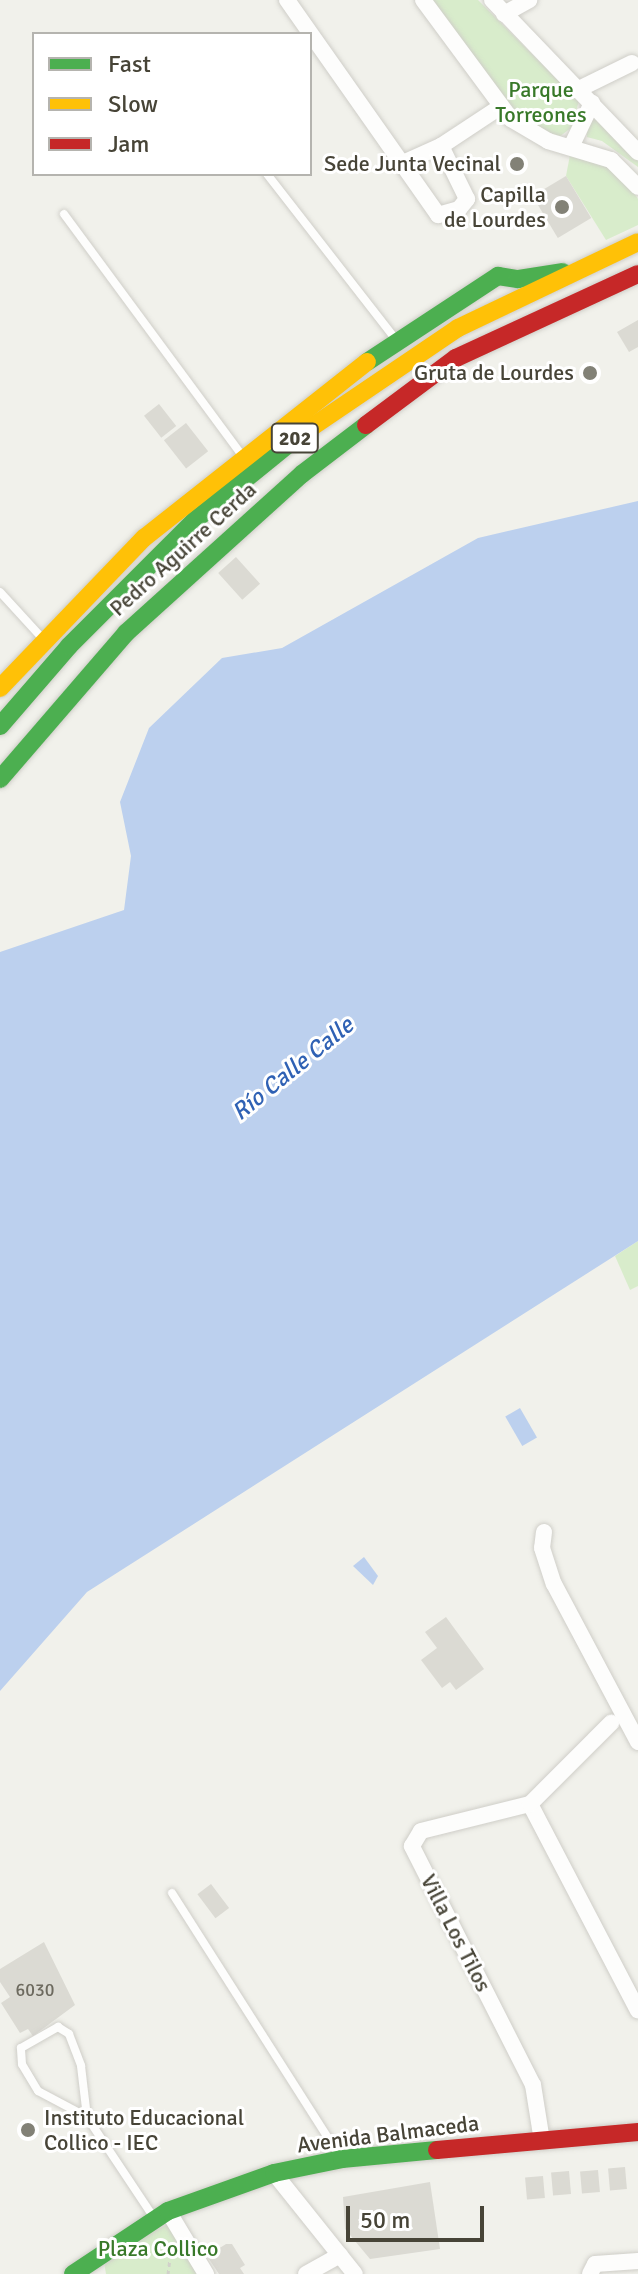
<!DOCTYPE html>
<meta charset="utf-8">
<style>
body{margin:0}
#map{position:relative;width:638px;height:2274px;overflow:hidden;background:#f1f1eb;font-family:Signika,sans-serif}
div>[style]{position:absolute}
.green>*{inset:0;background:#d8eccb}
.water>*{inset:0;background:#bcd0ee;transform-origin:0 0}
.building>*{inset:0;background:#dbdad3;transform-origin:0 0}
.path>*{height:3px;margin-top:-1.5px;transform-origin:0;background:repeating-linear-gradient(90deg,#d1d1ca 0 4px,transparent 0 8px)}
.roads{filter:drop-shadow(0 0 2px #cfcec8) drop-shadow(0 0 2px #cfcec8)}
.lane>*{height:8px;margin:-4px;padding:0 4px;transform-origin:4px;border-radius:4px;background:#fdfdfc}
.street>*{height:16px;margin:-8px;padding:0 8px;transform-origin:8px;border-radius:8px;background:#fdfdfc}
.fast>*{height:18px;margin:-9px;padding:0 9px;transform-origin:9px;border-radius:9px;background:#4caf50}
.slow>*{height:18px;margin:-9px;padding:0 9px;transform-origin:9px;border-radius:9px;background:#ffc107}
.jam>*{height:18px;margin:-9px;padding:0 9px;transform-origin:9px;border-radius:9px;background:#c62828}
.dots>*{width:22px;height:22px;translate:-50% -50%;box-sizing:border-box;border:4px solid #fff;border-radius:50%}
span{translate:-50% -50%;white-space:nowrap;text-align:center;line-height:1.15;-webkit-text-stroke:6px #fff;paint-order:stroke}
.number-label{font-size:18px;color:#6d6a5f}
.number-label span{-webkit-text-stroke-width:0}
.shield-label span{padding:2px 6px;background:#fff;border:2px solid;border-radius:6px;-webkit-text-stroke-width:0}
.shield-label{font-size:20px;color:#474437;font-weight:700}
.park-label{font-size:22px;color:#387929}
.poi-label{font-size:22px;color:#474437}
.right{translate:-100% -50%;text-align:right}
.left{translate:0 -50%;text-align:left}
.street-label{font-size:22px;color:#474437}
.water-label{font-size:24px;color:#2f61b4;font-style:italic}
.legend{position:absolute;left:32px;top:32px;width:280px;height:144px;box-sizing:border-box;background:#fff;border:2px solid #b5b4af;margin:0;padding:10px 14px;list-style:none;font-size:24px;color:#474437}
.legend li{display:flex;align-items:center;gap:16px;height:40px}
.legend b{width:40px;border:2px solid #b5b4af}
.scale{position:absolute;left:346px;top:2206px;width:138px;height:36px;box-sizing:border-box;border:4px solid #474437;border-top:0;padding-left:10px;font-size:24px;line-height:28px;white-space:nowrap;color:#474437;-webkit-text-stroke:6px #fff;paint-order:stroke}
</style>
<div id="map">
<div class="green">
<div style="clip-path:polygon(431px 0,478px 0,579px 101px,571px 128px,559px 137px,515px 117px)"></div>
<div style="clip-path:polygon(594px 119px,601px 122px,638px 161px,638px 167px,602px 141px,587px 137px,587px 124px)"></div>
<div style="clip-path:polygon(570px 155px,605px 164px,626px 180px,638px 199px,638px 225px,606px 240px,566px 176px)"></div>
<div style="clip-path:polygon(638px 1241px,638px 1286px,630px 1290px,615px 1256px)"></div>
<div style="clip-path:polygon(171px 2223px,200px 2274px,106px 2274px,103px 2255px)"></div>
</div>
<div class="water">
<div style="clip-path:polygon(638px 501px,638px 1241px,87px 1592px,0 1691px,0 952px,124px 910px,131px 856px,120px 802px,149px 728px,222px 658px,282px 648px,478px 538px)"></div>
<div style="left:520px;top:1408px;width:34px;height:17px;rotate:60deg"></div>
<div style="clip-path:polygon(364px 1557px,378px 1576px,373px 1585px,353px 1566px)"></div>
</div>
<div class="building">
<div style="left:566px;top:176px;width:49px;height:39px;rotate:59deg"></div>
<div style="clip-path:polygon(638px 320px,638px 347px,629px 352px,617px 332px)"></div>
<div style="left:159px;top:404px;width:28px;height:19px;rotate:52deg"></div>
<div style="left:186px;top:423px;width:36px;height:28px;rotate:52deg"></div>
<div style="left:236px;top:557px;width:36px;height:24px;rotate:48deg"></div>
<div style="clip-path:polygon(446px 1617px,484px 1669px,456px 1690px,450px 1682px,442px 1688px,421px 1660px,437px 1648px,425px 1632px)"></div>
<div style="left:211px;top:1884px;width:30px;height:17px;rotate:53deg"></div>
<div style="clip-path:polygon(44px 1942px,75px 2005px,33px 2036px,28px 2029px,20px 2033px,1px 2003px,10px 1997px,0 1982px,0 1969px)"></div>
<div style="left:625px;top:2167px;width:22px;height:17px;rotate:85deg"></div>
<div style="left:598px;top:2170px;width:22px;height:18px;rotate:85deg"></div>
<div style="left:569px;top:2171px;width:23px;height:18px;rotate:85deg"></div>
<div style="left:543px;top:2176px;width:22px;height:18px;rotate:85deg"></div>
<div style="clip-path:polygon(430px 2182px,440px 2249px,370px 2259px,345px 2229px,343px 2197px)"></div>
<div style="clip-path:polygon(226px 2244px,232px 2244px,245px 2265px,240px 2268px,244px 2274px,219px 2274px,207px 2256px)"></div>
</div>
<div class="path">
<div style="left:168px;top:2274px;width:24px;rotate:-83deg"></div>
</div>
<div class="roads">
<div class="lane">
<div style="left:267px;top:174px;width:210px;rotate:52.1deg"></div>
<div style="left:64px;top:214px;width:300px;rotate:53.6deg"></div>
<div style="left:0;top:592px;width:64px;rotate:47.5deg"></div>
<div style="left:172px;top:1893px;width:311px;rotate:57.5deg"></div>
<div style="left:87px;top:2117px;width:55px;rotate:-152deg"></div>
<div style="left:38px;top:2091px;width:31px;rotate:-121deg"></div>
<div style="left:22px;top:2064px;width:16px;rotate:-94deg"></div>
<div style="left:21px;top:2048px;width:43px;rotate:-29.6deg"></div>
<div style="left:58px;top:2027px;width:13px;rotate:32deg"></div>
<div style="left:69px;top:2034px;width:34px;rotate:69deg"></div>
<div style="left:81px;top:2066px;width:51px;rotate:83.3deg"></div>
<div style="left:87px;top:2117px;width:121px;rotate:56.4deg"></div>
</div>
<div class="street">
<div style="left:287px;top:0;width:263px;rotate:54.9deg"></div>
<div style="left:438px;top:215px;width:22px;rotate:-16deg"></div>
<div style="left:459px;top:209px;width:13px;rotate:-51deg"></div>
<div style="left:467px;top:199px;width:59px;rotate:-116.1deg"></div>
<div style="left:423px;top:0;width:148px;rotate:53.5deg"></div>
<div style="left:511px;top:119px;width:43px;rotate:30.7deg"></div>
<div style="left:548px;top:141px;width:66px;rotate:16.8deg"></div>
<div style="left:611px;top:160px;width:38px;rotate:45deg"></div>
<div style="left:492px;top:0;width:211px;rotate:46.2deg"></div>
<div style="left:504px;top:14px;width:29px;rotate:-29deg"></div>
<div style="left:579px;top:89px;width:59px;rotate:-26.1deg"></div>
<div style="left:571px;top:147px;width:49px;rotate:-64.5deg"></div>
<div style="left:405px;top:162px;width:39px;rotate:-24deg"></div>
<div style="left:441px;top:146px;width:71px;rotate:-33.5deg"></div>
<div style="left:544px;top:1532px;width:16px;rotate:97deg"></div>
<div style="left:542px;top:1548px;width:38px;rotate:72deg"></div>
<div style="left:554px;top:1584px;width:179px;rotate:62deg"></div>
<div style="left:530px;top:1804px;width:233px;rotate:62.4deg"></div>
<div style="left:542px;top:2141px;width:57px;rotate:-99.1deg"></div>
<div style="left:533px;top:2085px;width:268px;rotate:-116.9deg"></div>
<div style="left:412px;top:1846px;width:17px;rotate:-59deg"></div>
<div style="left:421px;top:1831px;width:112px;rotate:-13.9deg"></div>
<div style="left:530px;top:1804px;width:115px;rotate:-45deg"></div>
<div style="left:274px;top:2173px;width:129px;rotate:51.3deg"></div>
<div style="left:168px;top:2211px;width:74px;rotate:58.9deg"></div>
<div style="left:306px;top:2274px;width:39px;rotate:-29deg"></div>
<div style="left:590px;top:2274px;width:11px;rotate:-63deg"></div>
<div style="left:595px;top:2264px;width:43px;rotate:-4deg"></div>
</div>
<div class="fast">
<div style="left:367px;top:362px;width:157px;rotate:-33.3deg"></div>
<div style="left:498px;top:276px;width:20px;rotate:9deg"></div>
<div style="left:518px;top:279px;width:45px;rotate:-9deg"></div>
<div style="left:0;top:726px;width:106px;rotate:-49.2deg"></div>
<div style="left:69px;top:646px;width:178px;rotate:-45deg"></div>
<div style="left:195px;top:520px;width:135px;rotate:-39deg"></div>
<div style="left:0;top:779px;width:193px;rotate:-49.2deg"></div>
<div style="left:126px;top:633px;width:237px;rotate:-42.1deg"></div>
<div style="left:302px;top:474px;width:81px;rotate:-37.4deg"></div>
<div style="left:73px;top:2274px;width:114px;rotate:-33.6deg"></div>
<div style="left:168px;top:2211px;width:113px;rotate:-19.7deg"></div>
<div style="left:274px;top:2173px;width:69px;rotate:-11.6deg"></div>
<div style="left:342px;top:2159px;width:95px;rotate:-5.4deg"></div>
</div>
<div class="slow">
<div style="left:300px;top:435px;width:191px;rotate:-34.1deg"></div>
<div style="left:458px;top:328px;width:199px;rotate:-25.5deg"></div>
<div style="left:0;top:688px;width:208px;rotate:-46.2deg"></div>
<div style="left:144px;top:538px;width:284px;rotate:-38.3deg"></div>
</div>
<div class="jam">
<div style="left:366px;top:425px;width:112px;rotate:-36.7deg"></div>
<div style="left:456px;top:358px;width:200px;rotate:-24.8deg"></div>
<div style="left:437px;top:2150px;width:202px;rotate:-5.1deg"></div>
</div>
</div>
<div class="dots">
<div style="left:517px;top:164px;background:#828176"></div>
<div style="left:562px;top:207px;background:#828176"></div>
<div style="left:590px;top:373px;background:#828176"></div>
<div style="left:28px;top:2130px;background:#828176"></div>
</div>
<div class="number-label">
<span style="left:35px;top:1990px">6030</span>
</div>
<div class="shield-label">
<span style="left:295px;top:438px">202</span>
</div>
<div class="park-label">
<span style="left:541px;top:102px">Parque<br>Torreones</span>
<span style="left:158px;top:2249px">Plaza Collico</span>
</div>
<div class="poi-label">
<span class="right" style="left:501px;top:164px">Sede Junta Vecinal</span>
<span class="right" style="left:546px;top:207px">Capilla<br>de Lourdes</span>
<span class="right" style="left:574px;top:373px">Gruta de Lourdes</span>
<span class="left" style="left:44px;top:2130px">Instituto Educacional<br>Collico - IEC</span>
</div>
<div class="street-label">
<span style="left:183px;top:549px;rotate:-42deg">Pedro Aguirre Cerda</span>
<span style="left:456px;top:1933px;rotate:63deg">Villa Los Tilos</span>
<span style="left:388px;top:2134px;rotate:-7deg">Avenida Balmaceda</span>
</div>
<div class="water-label">
<span style="left:293px;top:1069px;rotate:-39deg">Río Calle Calle</span>
</div>
<ul class="legend">
<li><b style="height:10px;background:#4caf50"></b>Fast</li>
<li><b style="height:10px;background:#ffc107"></b>Slow</li>
<li><b style="height:10px;background:#c62828"></b>Jam</li>
</ul>
<div class="scale">50 m</div>
</div>
